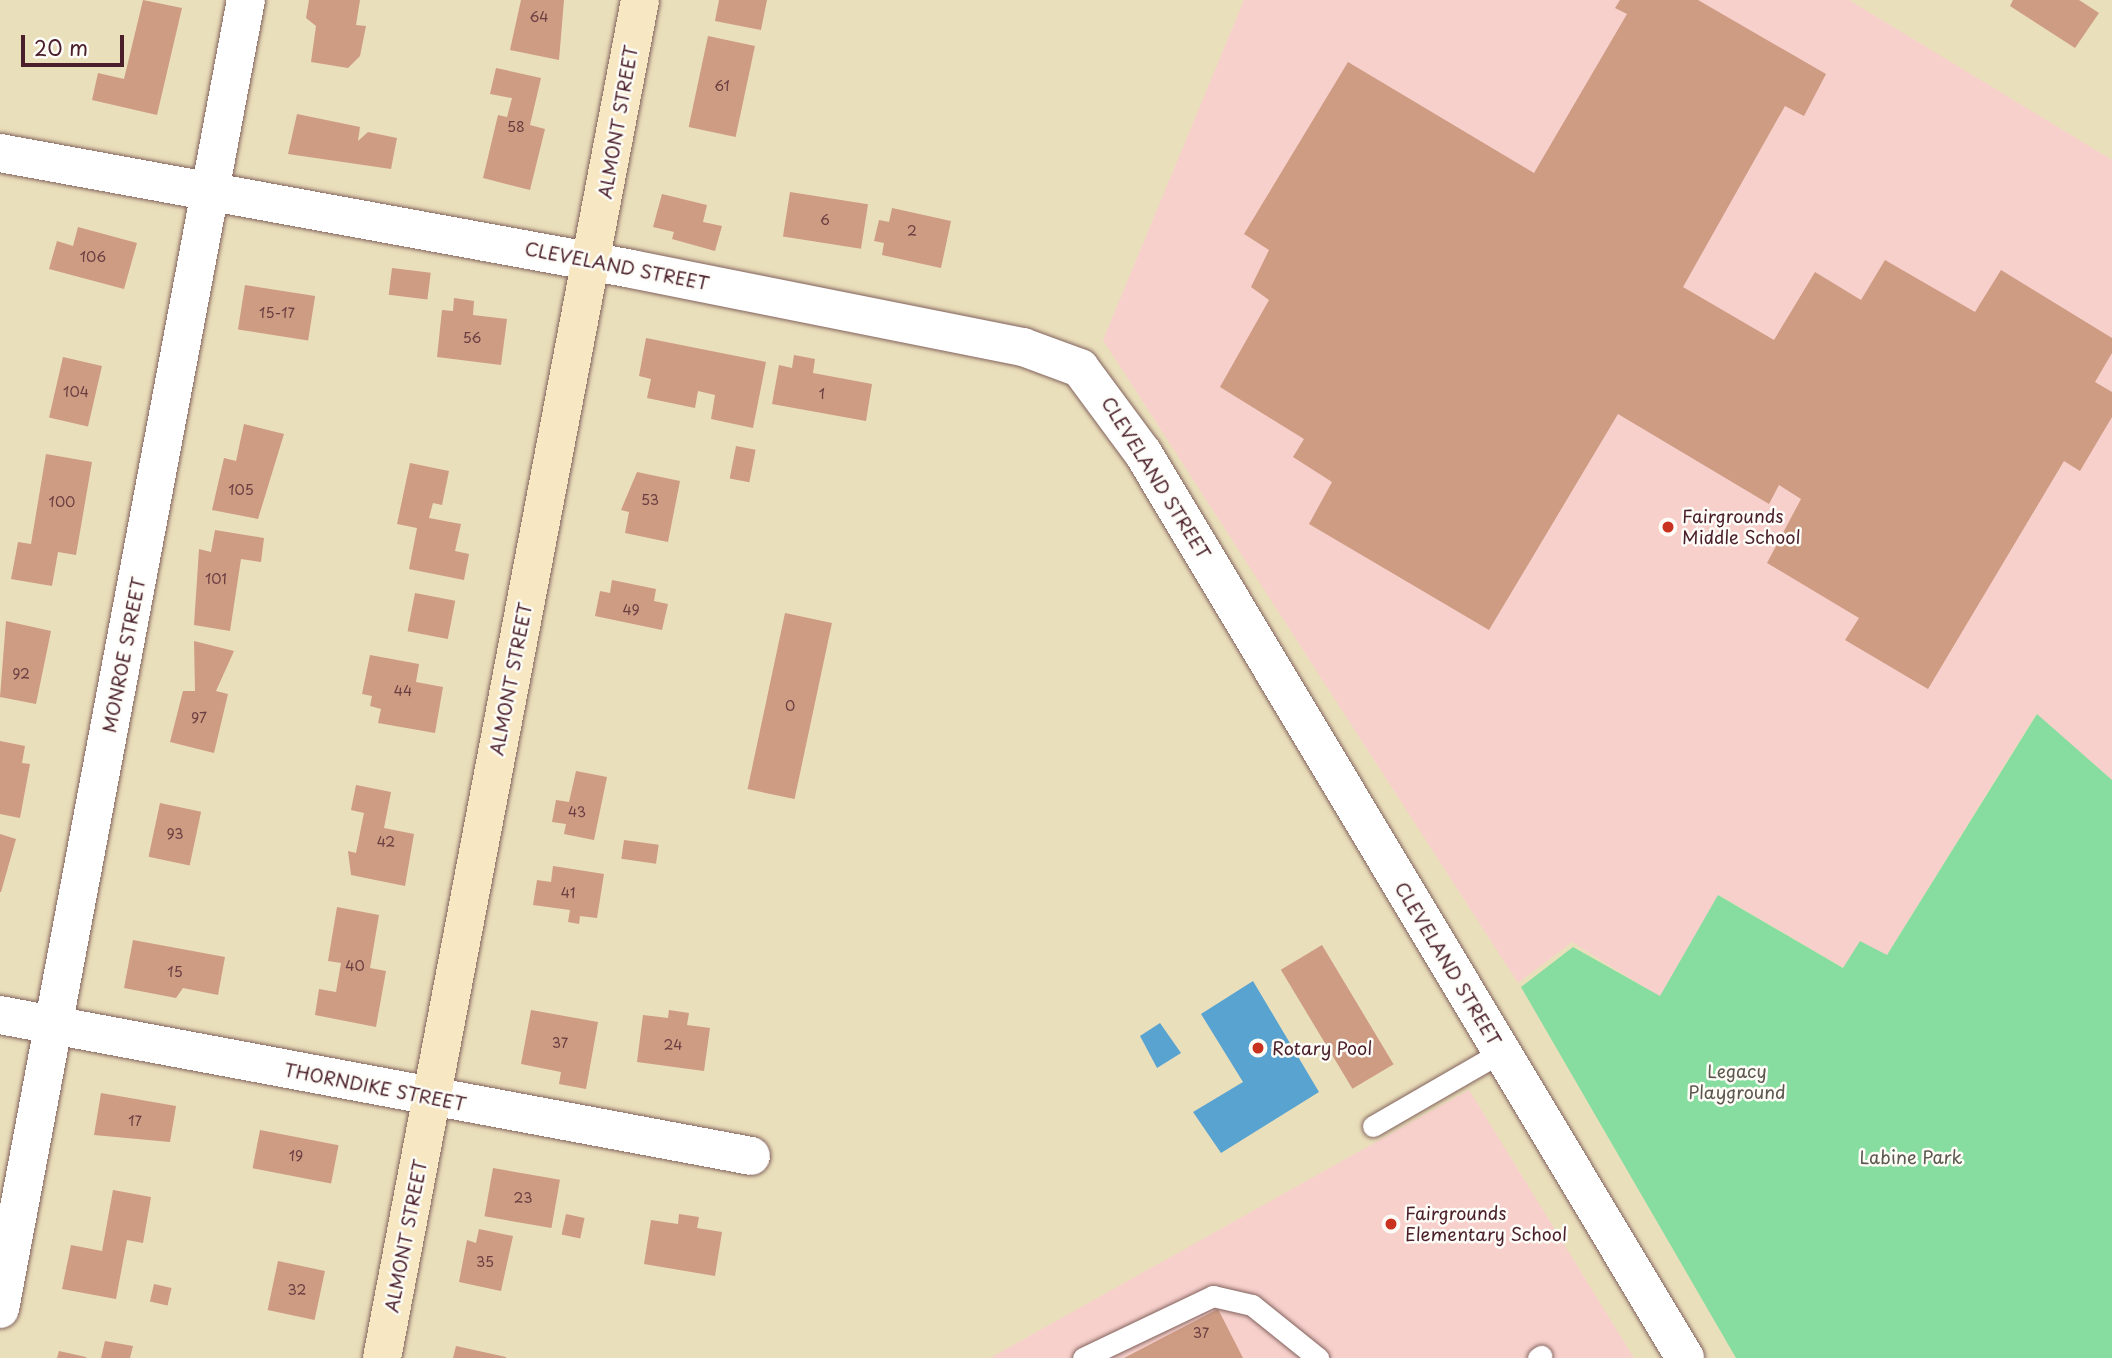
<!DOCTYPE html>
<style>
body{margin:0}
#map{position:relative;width:2112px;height:1358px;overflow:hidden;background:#eadfbb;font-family:"Playpen Sans",sans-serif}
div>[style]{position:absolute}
.built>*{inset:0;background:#f7d0cc}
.green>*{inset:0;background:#87dda0}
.water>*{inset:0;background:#59a3d1}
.building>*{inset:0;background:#ce9b83;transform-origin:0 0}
.roads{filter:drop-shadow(0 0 2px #82625d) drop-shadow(0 0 2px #82625d)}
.lane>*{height:21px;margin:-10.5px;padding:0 10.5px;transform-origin:10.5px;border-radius:10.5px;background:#fff}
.street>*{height:38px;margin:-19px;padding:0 19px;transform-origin:19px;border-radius:19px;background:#fff}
.secondary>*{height:38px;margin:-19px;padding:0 19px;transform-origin:19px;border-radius:19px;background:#f7e8c3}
.dots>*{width:19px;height:19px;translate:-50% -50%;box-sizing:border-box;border:4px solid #fdfcf7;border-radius:50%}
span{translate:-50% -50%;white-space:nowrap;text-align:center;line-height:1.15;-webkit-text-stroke:5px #fdfcf7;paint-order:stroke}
.number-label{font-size:14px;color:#6b3e41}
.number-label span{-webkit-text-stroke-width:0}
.street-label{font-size:18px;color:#4a1f2b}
.poi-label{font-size:18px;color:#4a1f2b}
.left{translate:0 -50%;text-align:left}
.park-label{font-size:18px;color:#5c584e}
.scale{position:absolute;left:21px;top:35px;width:103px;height:32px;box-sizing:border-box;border:4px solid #4a1f2b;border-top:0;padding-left:9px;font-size:21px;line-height:24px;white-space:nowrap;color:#4a1f2b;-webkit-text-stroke:5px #fdfcf7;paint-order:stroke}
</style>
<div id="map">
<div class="built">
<div style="clip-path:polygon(1244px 0,1849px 0,2112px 160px,2112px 780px,2036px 714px,1887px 955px,1844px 968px,1719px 895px,1660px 997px,1572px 942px,1518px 983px,1103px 340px)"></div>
<div style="clip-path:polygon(1469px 1090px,1634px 1358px,990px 1358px)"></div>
</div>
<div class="green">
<div style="clip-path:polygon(2037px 714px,2112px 780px,2112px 1358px,1736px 1358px,1521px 987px,1573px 947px,1660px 996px,1718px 895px,1843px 968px,1860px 941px,1887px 955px)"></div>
</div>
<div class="water">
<div style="clip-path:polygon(1253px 981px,1319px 1092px,1221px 1153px,1193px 1112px,1243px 1082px,1201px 1014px)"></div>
<div style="clip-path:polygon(1160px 1023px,1181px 1053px,1157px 1068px,1140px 1036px)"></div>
</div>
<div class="building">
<div style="clip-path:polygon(143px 0,182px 8px,157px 115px,92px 100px,98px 73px,124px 79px)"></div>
<div style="clip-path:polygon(309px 0,360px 0,356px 25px,366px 26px,360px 56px,348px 68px,311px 62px,316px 26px,306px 18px)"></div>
<div style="clip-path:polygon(521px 0,564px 0,559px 60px,510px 50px)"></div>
<div style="clip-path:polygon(719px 0,767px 0,761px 30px,715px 21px)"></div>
<div style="clip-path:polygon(1620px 0,1698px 0,1826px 74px,1804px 116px,1785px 106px,1683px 287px,1774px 340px,1815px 272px,1861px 300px,1885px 260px,1975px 312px,2001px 270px,2112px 338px,2112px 353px,2095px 382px,2112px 392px,2112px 417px,2080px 471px,2064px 461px,1928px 689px,1845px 640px,1859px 618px,1767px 563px,1801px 499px,1779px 485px,1769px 504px,1618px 414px,1489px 630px,1309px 524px,1332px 482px,1293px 457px,1304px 439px,1220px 387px,1269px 300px,1251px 287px,1269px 250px,1244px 234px,1348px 62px,1534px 173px,1627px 14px,1615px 8px)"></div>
<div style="clip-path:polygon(2013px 0,2079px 0,2099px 13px,2075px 48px,2010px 6px)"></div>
<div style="left:708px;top:36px;width:48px;height:93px;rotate:12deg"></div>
<div style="clip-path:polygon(496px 68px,541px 78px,530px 125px,545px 129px,530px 190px,483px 178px,498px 115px,507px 117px,512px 98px,490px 94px)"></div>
<div style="clip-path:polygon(297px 114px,360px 127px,358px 141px,368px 132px,397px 138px,391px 169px,288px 154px)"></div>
<div style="left:790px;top:192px;width:79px;height:45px;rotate:9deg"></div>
<div style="clip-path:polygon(662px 194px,707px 205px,703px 222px,722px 226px,715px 251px,672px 239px,674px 232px,653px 227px)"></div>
<div style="clip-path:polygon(892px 208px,951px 221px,941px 268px,882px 255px,884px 243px,874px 241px,879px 220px,889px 222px)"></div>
<div style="clip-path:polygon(78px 227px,137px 243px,124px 289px,49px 269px,57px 241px,73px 246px)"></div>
<div style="left:392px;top:268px;width:39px;height:27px;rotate:7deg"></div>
<div style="left:245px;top:285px;width:71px;height:45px;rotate:9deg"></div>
<div style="clip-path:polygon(454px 298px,474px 301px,473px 315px,507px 319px,501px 365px,437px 357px,442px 310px,453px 311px)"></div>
<div style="clip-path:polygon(646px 338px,766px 362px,753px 428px,711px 419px,715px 395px,698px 391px,695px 408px,647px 398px,651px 379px,639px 376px)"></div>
<div style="clip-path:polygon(794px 355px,815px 359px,813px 373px,872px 384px,866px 421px,772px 404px,779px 365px,792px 368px)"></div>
<div style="left:63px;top:357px;width:40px;height:62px;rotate:13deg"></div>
<div style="clip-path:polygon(244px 424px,284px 434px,258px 519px,212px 510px,224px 458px,236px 461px)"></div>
<div style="left:736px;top:446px;width:20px;height:33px;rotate:11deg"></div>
<div style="clip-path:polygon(46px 454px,92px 462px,76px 555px,58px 552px,52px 586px,11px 579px,18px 542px,31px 544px)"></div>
<div style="clip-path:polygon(410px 463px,449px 471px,442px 505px,433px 503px,429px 518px,461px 524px,455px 551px,469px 554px,464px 580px,409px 569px,417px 528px,397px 524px)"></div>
<div style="clip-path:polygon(637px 472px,680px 481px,668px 542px,625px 533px,629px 512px,621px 510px)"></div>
<div style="clip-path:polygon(215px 530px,264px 538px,261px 562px,241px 559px,230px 631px,194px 625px,199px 549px,211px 552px)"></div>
<div style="clip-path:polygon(612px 580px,656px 589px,654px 601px,668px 604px,662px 630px,595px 616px,600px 591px,610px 593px)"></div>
<div style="left:415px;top:593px;width:41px;height:39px;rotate:11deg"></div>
<div style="left:785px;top:613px;width:48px;height:180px;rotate:12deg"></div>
<div style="clip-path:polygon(6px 621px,51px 631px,36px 704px,0 697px)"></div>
<div style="clip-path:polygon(194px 641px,234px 651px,216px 691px,228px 694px,214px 753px,170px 742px,183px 691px,195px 691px)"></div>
<div style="clip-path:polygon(370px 655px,419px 664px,416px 682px,443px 687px,435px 733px,378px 723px,381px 709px,370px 706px,372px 696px,362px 694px)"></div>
<div style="clip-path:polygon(0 741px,25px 746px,22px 763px,30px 764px,20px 818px,0 814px)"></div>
<div style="clip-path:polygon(576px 771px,607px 777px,594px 840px,564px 834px,566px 824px,552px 822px,556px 800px,569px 802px)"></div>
<div style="clip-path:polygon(356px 785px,391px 792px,384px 828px,414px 834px,405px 886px,351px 875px,348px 851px,356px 853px,364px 813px,351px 810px)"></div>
<div style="left:160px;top:803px;width:42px;height:55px;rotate:12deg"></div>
<div style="clip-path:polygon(0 834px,16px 839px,1px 892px,0 892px)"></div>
<div style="left:624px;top:840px;width:35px;height:19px;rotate:8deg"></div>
<div style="clip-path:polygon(553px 866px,604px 874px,597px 918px,580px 916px,579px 924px,568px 922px,570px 910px,533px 905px,537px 880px,551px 882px)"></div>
<div style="clip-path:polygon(337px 907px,379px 915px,370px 968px,386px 971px,376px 1027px,315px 1015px,319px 989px,336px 992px,341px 963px,328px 961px)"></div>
<div style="clip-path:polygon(133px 940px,225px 957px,218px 995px,183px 988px,176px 998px,124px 988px)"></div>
<div style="left:1322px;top:945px;width:139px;height:48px;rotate:59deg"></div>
<div style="clip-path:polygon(531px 1010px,598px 1022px,586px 1089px,559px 1084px,561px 1072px,521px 1064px)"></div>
<div style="clip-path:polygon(669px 1010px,689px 1013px,687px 1025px,710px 1028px,704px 1071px,637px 1062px,643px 1015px,668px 1018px)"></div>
<div style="clip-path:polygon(101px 1093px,176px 1106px,170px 1142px,94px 1135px)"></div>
<div style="left:260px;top:1130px;width:80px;height:39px;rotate:11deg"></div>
<div style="left:493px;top:1168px;width:68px;height:49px;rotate:10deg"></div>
<div style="clip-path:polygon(113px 1190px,151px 1197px,143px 1243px,127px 1240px,116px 1299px,62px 1289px,71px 1245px,102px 1251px)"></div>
<div style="left:566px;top:1214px;width:19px;height:21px;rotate:12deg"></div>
<div style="clip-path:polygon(679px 1214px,699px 1217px,697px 1228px,722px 1232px,715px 1276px,644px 1264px,651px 1220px,678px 1224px)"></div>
<div style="clip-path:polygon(479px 1229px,513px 1236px,501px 1291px,459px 1282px,467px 1240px,476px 1243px)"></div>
<div style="left:278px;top:1261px;width:48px;height:50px;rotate:12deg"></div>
<div style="left:154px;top:1284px;width:18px;height:18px;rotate:13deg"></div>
<div style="clip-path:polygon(1218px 1309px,1243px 1358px,1124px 1358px)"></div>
<div style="clip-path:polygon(105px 1341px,133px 1346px,130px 1358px,101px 1358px)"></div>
<div style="clip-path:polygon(456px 1346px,506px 1357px,506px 1358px,453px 1358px)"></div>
<div style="clip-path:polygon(59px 1351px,86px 1357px,86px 1358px,57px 1358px)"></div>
</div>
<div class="roads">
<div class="lane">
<div style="left:1373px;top:1126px;width:148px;rotate:-30deg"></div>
<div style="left:1083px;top:1358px;width:144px;rotate:-25.5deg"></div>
<div style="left:1213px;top:1296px;width:40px;rotate:13deg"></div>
<div style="left:1252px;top:1305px;width:85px;rotate:38.8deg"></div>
<div style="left:1538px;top:1358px;width:4px;rotate:-34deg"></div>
</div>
<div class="street">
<div style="left:0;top:153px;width:643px;rotate:10.4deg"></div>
<div style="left:632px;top:269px;width:399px;rotate:11.3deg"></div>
<div style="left:1023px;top:347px;width:61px;rotate:20.2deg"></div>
<div style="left:1080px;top:368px;width:106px;rotate:53.5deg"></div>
<div style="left:1143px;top:453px;width:1055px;rotate:59.08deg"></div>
<div style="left:0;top:1015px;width:764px;rotate:10.63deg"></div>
<div style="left:0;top:1309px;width:1332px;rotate:-79.36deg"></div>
</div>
<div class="secondary">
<div style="left:382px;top:1358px;width:1382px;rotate:-79.24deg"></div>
</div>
</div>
<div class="dots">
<div style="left:1668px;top:527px;background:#c8321e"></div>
<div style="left:1258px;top:1048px;background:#c8321e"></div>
<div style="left:1391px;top:1224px;background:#c8321e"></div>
</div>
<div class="number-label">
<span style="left:539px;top:17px">64</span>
<span style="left:722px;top:86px">61</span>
<span style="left:516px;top:127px">58</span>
<span style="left:825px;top:220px">6</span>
<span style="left:912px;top:231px">2</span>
<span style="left:93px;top:257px">106</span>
<span style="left:277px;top:313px">15-17</span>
<span style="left:472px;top:338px">56</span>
<span style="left:76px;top:392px">104</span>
<span style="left:822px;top:394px">1</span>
<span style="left:241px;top:490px">105</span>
<span style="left:650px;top:500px">53</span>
<span style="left:62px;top:502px">100</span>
<span style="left:216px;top:579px">101</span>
<span style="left:631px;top:610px">49</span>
<span style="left:21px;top:674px">92</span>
<span style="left:403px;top:691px">44</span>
<span style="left:790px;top:706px">0</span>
<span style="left:199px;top:718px">97</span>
<span style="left:577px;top:812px">43</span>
<span style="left:175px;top:834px">93</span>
<span style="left:386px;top:842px">42</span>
<span style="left:568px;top:893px">41</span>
<span style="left:355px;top:966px">40</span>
<span style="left:175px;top:972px">15</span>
<span style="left:560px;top:1043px">37</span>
<span style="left:673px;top:1045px">24</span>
<span style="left:135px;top:1121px">17</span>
<span style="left:296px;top:1156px">19</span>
<span style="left:523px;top:1198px">23</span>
<span style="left:485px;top:1262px">35</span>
<span style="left:297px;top:1290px">32</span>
<span style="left:1201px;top:1333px">37</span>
</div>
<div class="street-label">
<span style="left:618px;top:122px;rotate:-80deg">ALMONT STREET</span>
<span style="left:617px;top:266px;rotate:11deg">CLEVELAND STREET</span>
<span style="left:1156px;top:478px;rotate:58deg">CLEVELAND STREET</span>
<span style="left:124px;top:655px;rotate:-79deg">MONROE STREET</span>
<span style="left:511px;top:679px;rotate:-79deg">ALMONT STREET</span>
<span style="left:1448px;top:964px;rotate:59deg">CLEVELAND STREET</span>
<span style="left:375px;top:1087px;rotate:11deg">THORNDIKE STREET</span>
<span style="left:406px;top:1236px;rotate:-79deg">ALMONT STREET</span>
</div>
<div class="poi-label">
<span class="left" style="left:1682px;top:527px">Fairgrounds<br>Middle School</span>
<span class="left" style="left:1272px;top:1048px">Rotary Pool</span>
<span class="left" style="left:1405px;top:1224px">Fairgrounds<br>Elementary School</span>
</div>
<div class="park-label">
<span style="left:1737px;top:1082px">Legacy<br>Playground</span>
<span style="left:1911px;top:1157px">Labine Park</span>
</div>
<div class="scale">20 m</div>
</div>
